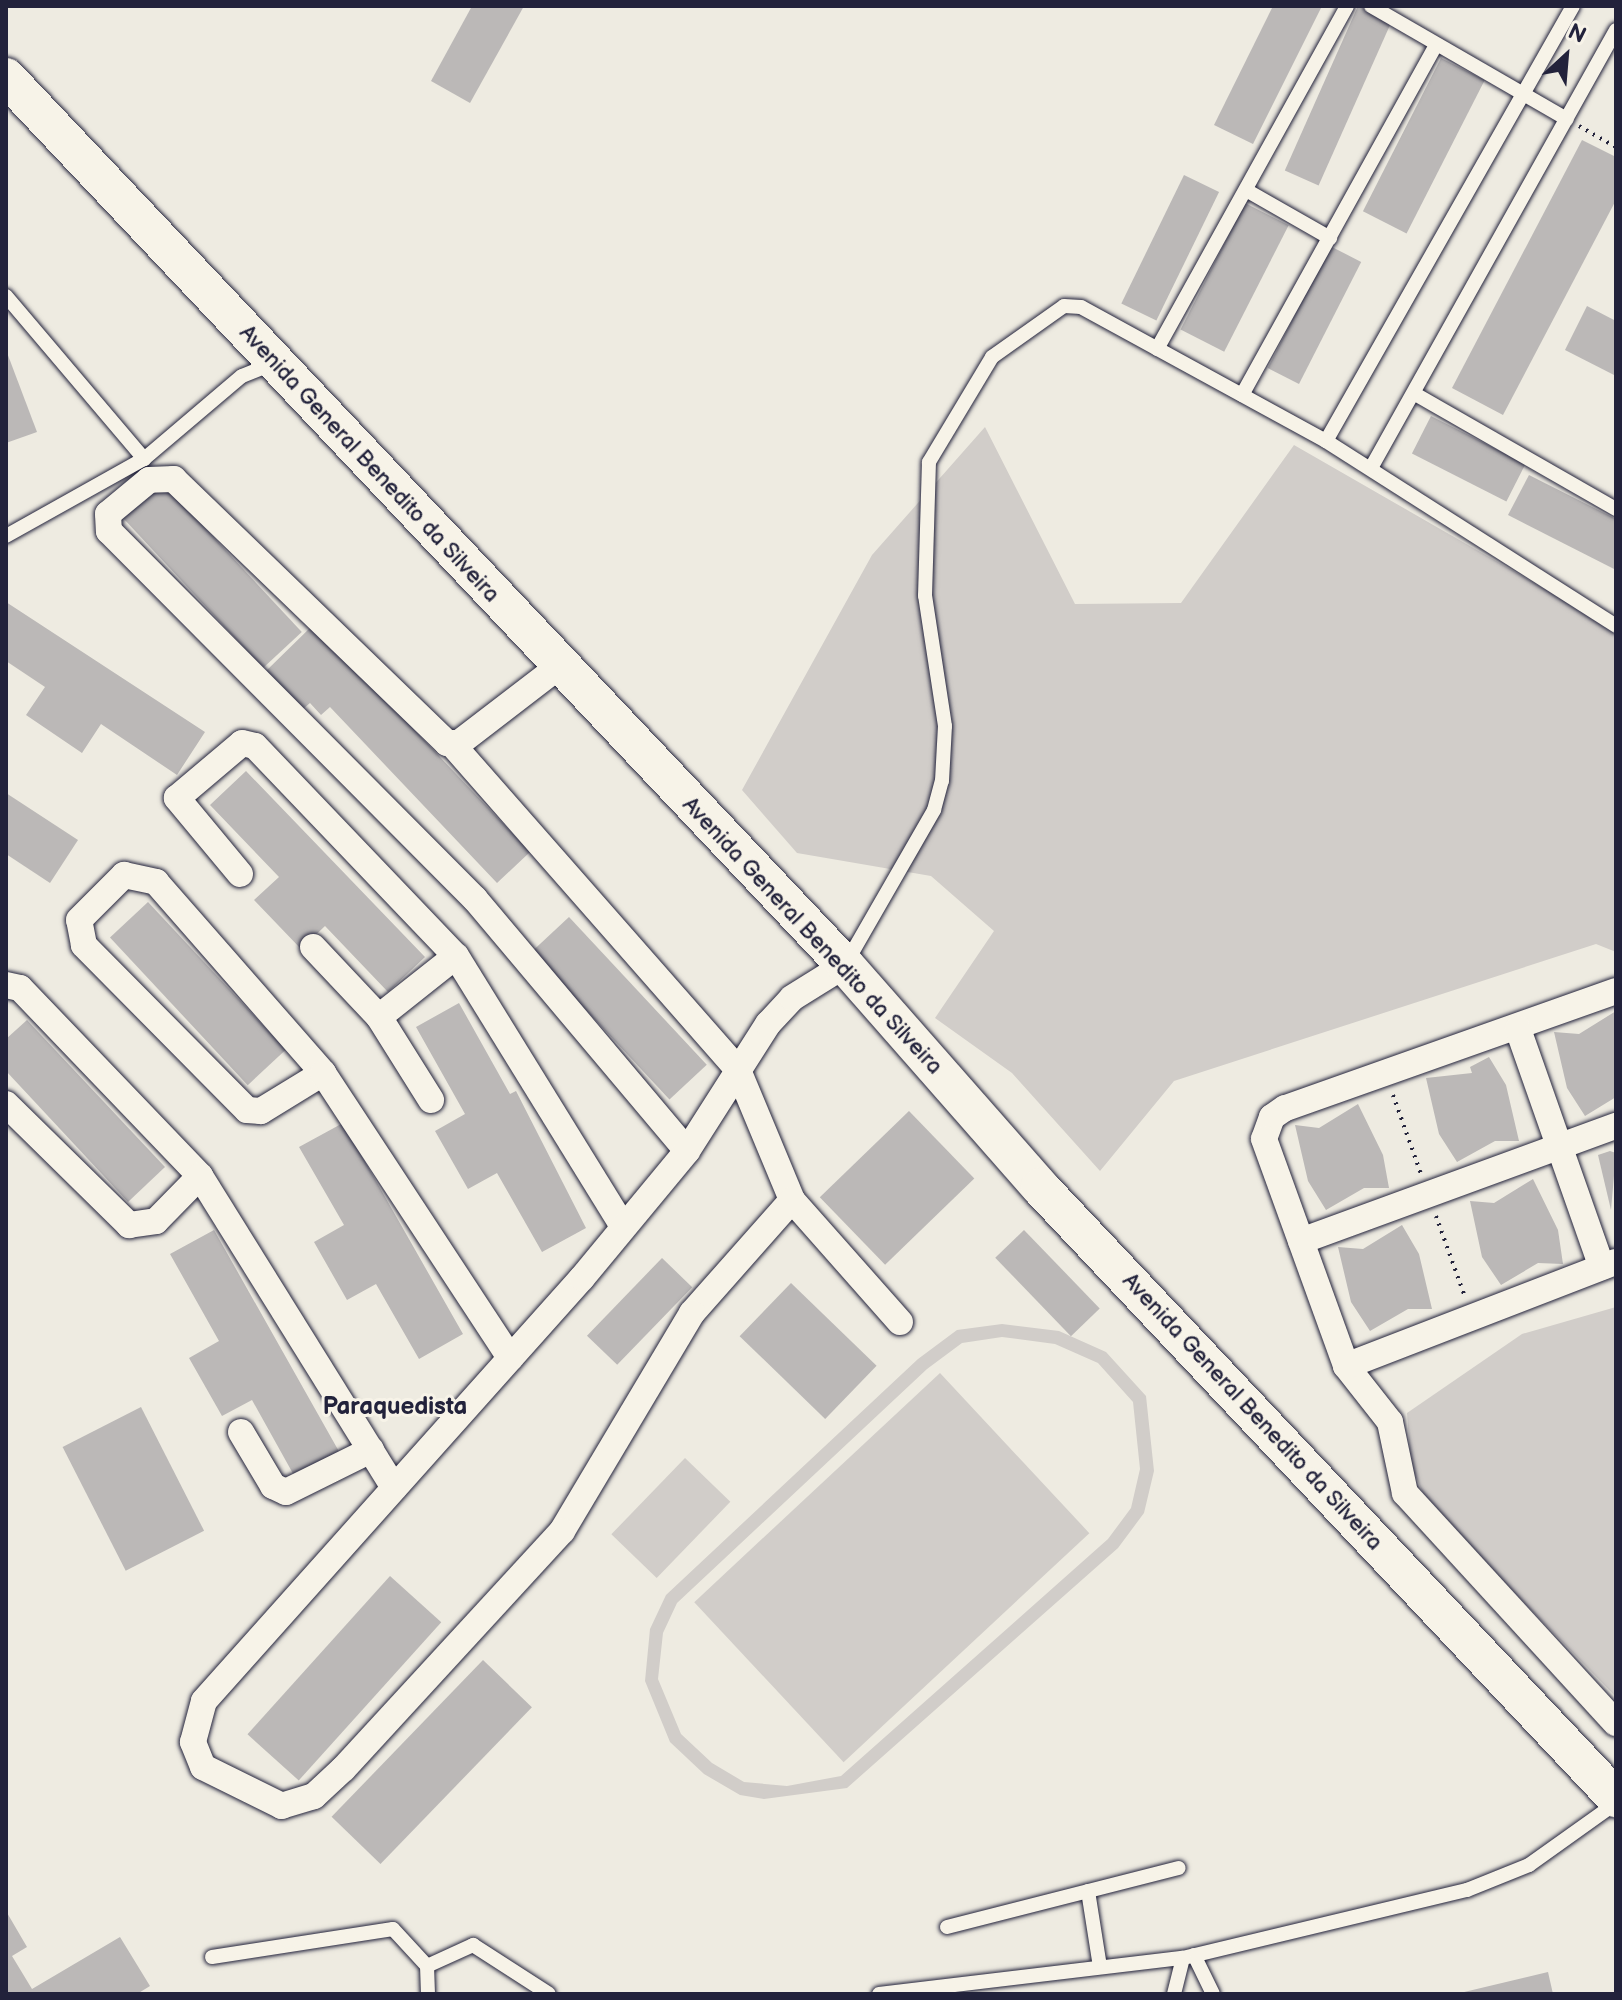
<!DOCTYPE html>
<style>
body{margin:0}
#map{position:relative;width:1622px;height:2000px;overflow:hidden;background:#eeebe1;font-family:"Balsamiq Sans",sans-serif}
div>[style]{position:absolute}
.green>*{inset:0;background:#d1cdc9;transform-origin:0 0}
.building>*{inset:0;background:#bbb8b7;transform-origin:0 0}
.path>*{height:4px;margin-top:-2px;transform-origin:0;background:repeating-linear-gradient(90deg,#22223b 0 2px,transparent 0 8px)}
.roads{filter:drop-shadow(0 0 2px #22223b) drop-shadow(0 0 2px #22223b)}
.service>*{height:14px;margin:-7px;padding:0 7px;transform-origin:7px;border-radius:7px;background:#f7f3e8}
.minor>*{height:26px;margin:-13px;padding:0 13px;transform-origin:13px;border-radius:13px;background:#f7f3e8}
.secondary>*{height:38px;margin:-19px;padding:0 19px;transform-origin:19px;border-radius:19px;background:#f7f3e8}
span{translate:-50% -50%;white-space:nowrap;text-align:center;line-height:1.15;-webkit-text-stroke:6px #f7f3e8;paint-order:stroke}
.street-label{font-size:22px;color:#22223b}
.neighbourhood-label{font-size:24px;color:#22223b;font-weight:700}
.frame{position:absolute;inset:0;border:8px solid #22223b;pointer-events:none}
.north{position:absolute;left:1526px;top:16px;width:80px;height:80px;-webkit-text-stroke:6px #f7f3e8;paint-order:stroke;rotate:26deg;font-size:22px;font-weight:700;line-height:32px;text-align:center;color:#22223b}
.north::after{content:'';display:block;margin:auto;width:28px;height:36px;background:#22223b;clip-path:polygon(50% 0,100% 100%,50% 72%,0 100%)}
</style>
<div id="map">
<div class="green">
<div style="clip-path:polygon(985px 427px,1075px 604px,1181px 603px,1294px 445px,1616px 630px,1616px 952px,1596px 944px,1174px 1081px,1100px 1171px,1012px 1073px,935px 1018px,994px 931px,931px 876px,797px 853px,742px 790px,872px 555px)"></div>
<div style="clip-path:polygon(1616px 1307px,1616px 1697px,1428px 1504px,1411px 1466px,1407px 1413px,1522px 1334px)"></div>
<div style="clip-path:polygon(evenodd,1002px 1324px,1059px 1331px,1106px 1352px,1146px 1396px,1154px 1471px,1144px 1513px,1118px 1548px,847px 1788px,764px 1799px,740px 1795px,704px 1774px,670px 1742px,645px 1681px,650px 1629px,666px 1595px,918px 1359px,957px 1330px,1002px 1324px,1002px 1337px,1055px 1344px,1098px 1363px,1133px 1402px,1140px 1469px,1131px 1508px,1108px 1539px,841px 1776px,787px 1786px,744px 1782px,712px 1763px,681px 1734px,658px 1679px,663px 1633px,677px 1603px,927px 1369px,962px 1343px,1002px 1337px)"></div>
<div style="left:940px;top:1373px;width:219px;height:336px;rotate:47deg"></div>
<div style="left:685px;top:1458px;width:63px;height:106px;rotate:44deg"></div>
</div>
<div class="building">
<div style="clip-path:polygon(472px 6px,524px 6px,470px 103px,431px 81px)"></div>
<div style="clip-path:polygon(1273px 6px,1322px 6px,1253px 144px,1214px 125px)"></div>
<div style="left:1358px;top:6px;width:37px;height:180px;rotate:24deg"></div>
<div style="left:1441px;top:58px;width:49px;height:172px;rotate:27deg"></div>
<div style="clip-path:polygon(1582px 140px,1616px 157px,1616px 200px,1503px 415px,1452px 388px)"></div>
<div style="left:1184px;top:175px;width:39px;height:143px;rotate:26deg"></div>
<div style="left:1245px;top:203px;width:49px;height:142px;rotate:27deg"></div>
<div style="left:1330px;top:246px;width:35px;height:137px;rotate:27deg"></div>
<div style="clip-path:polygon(1587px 306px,1616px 321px,1616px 376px,1565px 350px)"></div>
<div style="clip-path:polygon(6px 350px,37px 432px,6px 443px)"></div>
<div style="left:1431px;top:416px;width:106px;height:42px;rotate:27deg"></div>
<div style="clip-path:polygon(1529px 475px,1616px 519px,1616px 570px,1508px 515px)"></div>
<div style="left:162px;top:482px;width:205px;height:53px;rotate:47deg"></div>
<div style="clip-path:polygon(6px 602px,205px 732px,177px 775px,101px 724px,82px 753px,26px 715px,45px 687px,6px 661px)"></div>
<div style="clip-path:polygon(314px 624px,530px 852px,497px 883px,330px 707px,321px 715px,310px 703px,303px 709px,266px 671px)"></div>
<div style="clip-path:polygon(246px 771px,425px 957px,388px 992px,325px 926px,301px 949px,254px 900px,279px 877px,210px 805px)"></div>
<div style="clip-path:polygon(6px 793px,78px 840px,50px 883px,6px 854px)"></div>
<div style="left:148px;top:902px;width:202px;height:52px;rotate:47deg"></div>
<div style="left:569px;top:917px;width:202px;height:51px;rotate:47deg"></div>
<div style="clip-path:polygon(459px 1003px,510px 1094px,516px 1091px,586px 1228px,542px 1252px,497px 1173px,468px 1189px,435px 1131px,465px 1114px,416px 1027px)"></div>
<div style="clip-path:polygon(1616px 1011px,1616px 1097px,1585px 1116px,1567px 1088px,1554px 1032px,1579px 1034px)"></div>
<div style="clip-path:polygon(27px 1020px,165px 1167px,128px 1202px,6px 1071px,6px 1039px)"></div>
<div style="clip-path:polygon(1489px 1057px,1506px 1085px,1519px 1141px,1495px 1141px,1457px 1162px,1439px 1134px,1426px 1078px,1472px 1073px,1470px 1067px)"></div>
<div style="clip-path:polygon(1358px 1104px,1383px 1155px,1389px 1188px,1364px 1188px,1326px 1210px,1308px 1181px,1295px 1125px,1319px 1128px)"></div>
<div style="left:909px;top:1111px;width:94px;height:124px;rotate:46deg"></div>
<div style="clip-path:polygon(343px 1123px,463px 1334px,419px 1359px,376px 1284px,347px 1300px,314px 1242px,344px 1225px,299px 1147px)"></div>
<div style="clip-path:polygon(1610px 1151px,1616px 1153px,1611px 1210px,1598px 1155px)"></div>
<div style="clip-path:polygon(1533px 1179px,1558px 1230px,1563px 1264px,1538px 1263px,1501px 1285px,1482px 1257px,1470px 1201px,1494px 1203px)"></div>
<div style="clip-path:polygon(1402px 1225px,1419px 1254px,1432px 1309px,1408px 1309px,1370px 1331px,1351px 1302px,1338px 1247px,1363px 1249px)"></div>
<div style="clip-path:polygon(214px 1230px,341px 1455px,296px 1479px,252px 1400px,222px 1416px,189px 1358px,219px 1341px,170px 1254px)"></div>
<div style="left:1024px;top:1230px;width:109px;height:40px;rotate:46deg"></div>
<div style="left:662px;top:1258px;width:42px;height:108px;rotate:44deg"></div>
<div style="left:791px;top:1283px;width:119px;height:74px;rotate:44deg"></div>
<div style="left:141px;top:1407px;width:139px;height:88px;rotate:63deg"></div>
<div style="left:390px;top:1576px;width:69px;height:213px;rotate:42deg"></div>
<div style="left:483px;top:1660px;width:68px;height:218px;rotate:44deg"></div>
<div style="clip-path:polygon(6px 1911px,27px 1947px,12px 1956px,32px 1989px,120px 1937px,150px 1986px,137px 1994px,6px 1994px)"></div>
<div style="clip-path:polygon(1548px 1972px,1553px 1994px,1460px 1994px,1460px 1993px)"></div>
</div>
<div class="path">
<div style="left:1579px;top:126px;width:43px;rotate:29.6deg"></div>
<div style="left:1393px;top:1095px;width:84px;rotate:70.5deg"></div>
<div style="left:1436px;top:1216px;width:83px;rotate:70.3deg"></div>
</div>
<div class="roads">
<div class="service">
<div style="left:1371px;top:6px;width:226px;rotate:30deg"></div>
<div style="left:1246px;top:190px;width:97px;rotate:29.7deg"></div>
<div style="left:6px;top:296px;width:214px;rotate:49.7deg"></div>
<div style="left:1157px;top:349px;width:392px;rotate:-61deg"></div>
<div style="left:1415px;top:394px;width:232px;rotate:29.8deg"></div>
<div style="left:1242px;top:395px;width:400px;rotate:-61deg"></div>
<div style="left:1326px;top:441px;width:500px;rotate:-60.41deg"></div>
<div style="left:1371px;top:468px;width:502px;rotate:-60.78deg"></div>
<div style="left:6px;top:536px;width:158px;rotate:-29.2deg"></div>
<div style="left:144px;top:459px;width:128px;rotate:-40.3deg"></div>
<div style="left:242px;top:376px;width:31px;rotate:-22deg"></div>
<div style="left:845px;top:965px;width:179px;rotate:-60.1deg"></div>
<div style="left:934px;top:810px;width:30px;rotate:-75deg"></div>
<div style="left:942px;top:781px;width:55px;rotate:-86.9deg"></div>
<div style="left:945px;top:726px;width:132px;rotate:-98.7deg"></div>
<div style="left:925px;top:596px;width:134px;rotate:-88.3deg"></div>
<div style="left:929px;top:462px;width:122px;rotate:-59deg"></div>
<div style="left:992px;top:357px;width:88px;rotate:-35.3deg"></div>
<div style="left:1064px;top:306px;width:17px;rotate:3deg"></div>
<div style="left:1081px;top:307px;width:279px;rotate:28.7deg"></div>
<div style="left:1326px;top:441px;width:344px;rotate:32.5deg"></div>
<div style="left:1088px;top:1891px;width:77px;rotate:81deg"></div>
<div style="left:947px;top:1927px;width:239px;rotate:-14.3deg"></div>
<div style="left:1194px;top:1955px;width:43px;rotate:64deg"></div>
<div style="left:212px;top:1957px;width:183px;rotate:-8.8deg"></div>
<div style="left:393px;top:1929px;width:50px;rotate:47.4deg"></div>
<div style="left:428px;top:1994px;width:28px;rotate:-92deg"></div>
<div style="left:427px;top:1966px;width:51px;rotate:-24.5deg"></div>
<div style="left:473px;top:1945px;width:90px;rotate:32.8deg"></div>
<div style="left:879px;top:1994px;width:306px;rotate:-6.8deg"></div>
<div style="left:1183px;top:1958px;width:292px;rotate:-13.5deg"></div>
<div style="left:1467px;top:1890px;width:67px;rotate:-22deg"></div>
<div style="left:1529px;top:1865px;width:107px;rotate:-35.5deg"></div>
<div style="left:1174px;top:1994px;width:37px;rotate:-76deg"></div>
</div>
<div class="minor">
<div style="left:558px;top:667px;width:125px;rotate:142.5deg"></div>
<div style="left:459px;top:743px;width:12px;rotate:180deg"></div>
<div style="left:447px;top:743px;width:380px;rotate:-136deg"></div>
<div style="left:174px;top:479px;width:25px;rotate:178deg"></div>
<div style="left:149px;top:480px;width:53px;rotate:140.3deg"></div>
<div style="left:108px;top:514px;width:17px;rotate:87deg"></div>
<div style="left:109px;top:531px;width:519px;rotate:45.16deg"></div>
<div style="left:475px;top:899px;width:329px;rotate:49.9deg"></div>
<div style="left:452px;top:744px;width:434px;rotate:48.7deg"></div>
<div style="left:738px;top:1070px;width:141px;rotate:67.4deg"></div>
<div style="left:792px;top:1200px;width:163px;rotate:48.5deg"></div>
<div style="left:240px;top:874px;width:99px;rotate:-129.7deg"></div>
<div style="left:177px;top:798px;width:85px;rotate:-40.2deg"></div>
<div style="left:242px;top:743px;width:13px;rotate:13deg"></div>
<div style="left:255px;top:746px;width:291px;rotate:46.3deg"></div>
<div style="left:456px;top:956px;width:317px;rotate:58.3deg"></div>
<div style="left:313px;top:947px;width:96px;rotate:46.7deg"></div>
<div style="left:379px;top:1017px;width:98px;rotate:57.9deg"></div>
<div style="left:6px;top:985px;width:14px;rotate:12deg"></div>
<div style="left:20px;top:988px;width:260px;rotate:46.2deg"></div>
<div style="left:200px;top:1176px;width:367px;rotate:58.1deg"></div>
<div style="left:1616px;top:991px;width:351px;rotate:160.5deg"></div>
<div style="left:1285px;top:1108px;width:16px;rotate:145deg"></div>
<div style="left:1272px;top:1117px;width:23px;rotate:110deg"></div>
<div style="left:1264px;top:1139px;width:241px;rotate:70.1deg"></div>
<div style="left:1346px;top:1366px;width:71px;rotate:51.8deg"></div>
<div style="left:1390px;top:1422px;width:73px;rotate:78.1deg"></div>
<div style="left:1405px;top:1493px;width:312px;rotate:47.5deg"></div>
<div style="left:379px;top:1017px;width:98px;rotate:-38.4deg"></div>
<div style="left:1518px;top:1029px;width:252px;rotate:70.6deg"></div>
<div style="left:323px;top:1073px;width:73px;rotate:148.5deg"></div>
<div style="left:261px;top:1111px;width:14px;rotate:-176deg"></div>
<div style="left:247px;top:1110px;width:232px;rotate:-134.7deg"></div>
<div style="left:84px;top:945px;width:25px;rotate:-101deg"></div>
<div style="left:79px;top:920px;width:64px;rotate:-45deg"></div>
<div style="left:124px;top:875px;width:33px;rotate:12deg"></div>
<div style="left:156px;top:882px;width:254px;rotate:48.8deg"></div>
<div style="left:323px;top:1073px;width:341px;rotate:56.7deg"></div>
<div style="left:6px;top:1104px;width:173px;rotate:44.5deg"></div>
<div style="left:129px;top:1225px;width:27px;rotate:-8deg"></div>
<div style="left:156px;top:1221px;width:63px;rotate:-45.6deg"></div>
<div style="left:792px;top:1200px;width:151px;rotate:131.5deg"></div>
<div style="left:692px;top:1313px;width:254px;rotate:120.8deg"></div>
<div style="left:562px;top:1531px;width:323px;rotate:132.6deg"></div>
<div style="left:343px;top:1769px;width:40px;rotate:137deg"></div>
<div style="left:314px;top:1796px;width:34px;rotate:163deg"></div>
<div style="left:282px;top:1806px;width:88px;rotate:-153.7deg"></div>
<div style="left:203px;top:1767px;width:27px;rotate:-112deg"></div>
<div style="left:193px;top:1742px;width:42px;rotate:-75deg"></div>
<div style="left:204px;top:1701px;width:567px;rotate:-48.22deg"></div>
<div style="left:582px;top:1278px;width:165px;rotate:-50.4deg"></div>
<div style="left:687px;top:1151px;width:151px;rotate:-57.5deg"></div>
<div style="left:768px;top:1024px;width:35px;rotate:-47deg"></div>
<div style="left:792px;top:998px;width:62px;rotate:-31.9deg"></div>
<div style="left:1301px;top:1241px;width:335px;rotate:-20.1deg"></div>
<div style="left:1346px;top:1366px;width:289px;rotate:-21.1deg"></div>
<div style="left:241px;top:1432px;width:63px;rotate:59.3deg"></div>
<div style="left:273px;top:1486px;width:14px;rotate:25deg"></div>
<div style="left:286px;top:1492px;width:95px;rotate:-26.3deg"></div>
</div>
<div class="secondary">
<div style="left:6px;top:77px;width:1222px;rotate:46.63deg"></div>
<div style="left:845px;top:965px;width:295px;rotate:48.7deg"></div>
<div style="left:1040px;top:1187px;width:840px;rotate:46.69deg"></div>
</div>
</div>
<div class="street-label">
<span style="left:369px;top:464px;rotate:47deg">Avenida General Benedito da Silveira</span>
<span style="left:812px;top:936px;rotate:47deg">Avenida General Benedito da Silveira</span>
<span style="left:1252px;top:1412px;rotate:47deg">Avenida General Benedito da Silveira</span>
</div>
<div class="neighbourhood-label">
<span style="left:395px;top:1407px">Paraquedista</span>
</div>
<div class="frame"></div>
<div class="north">N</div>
</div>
